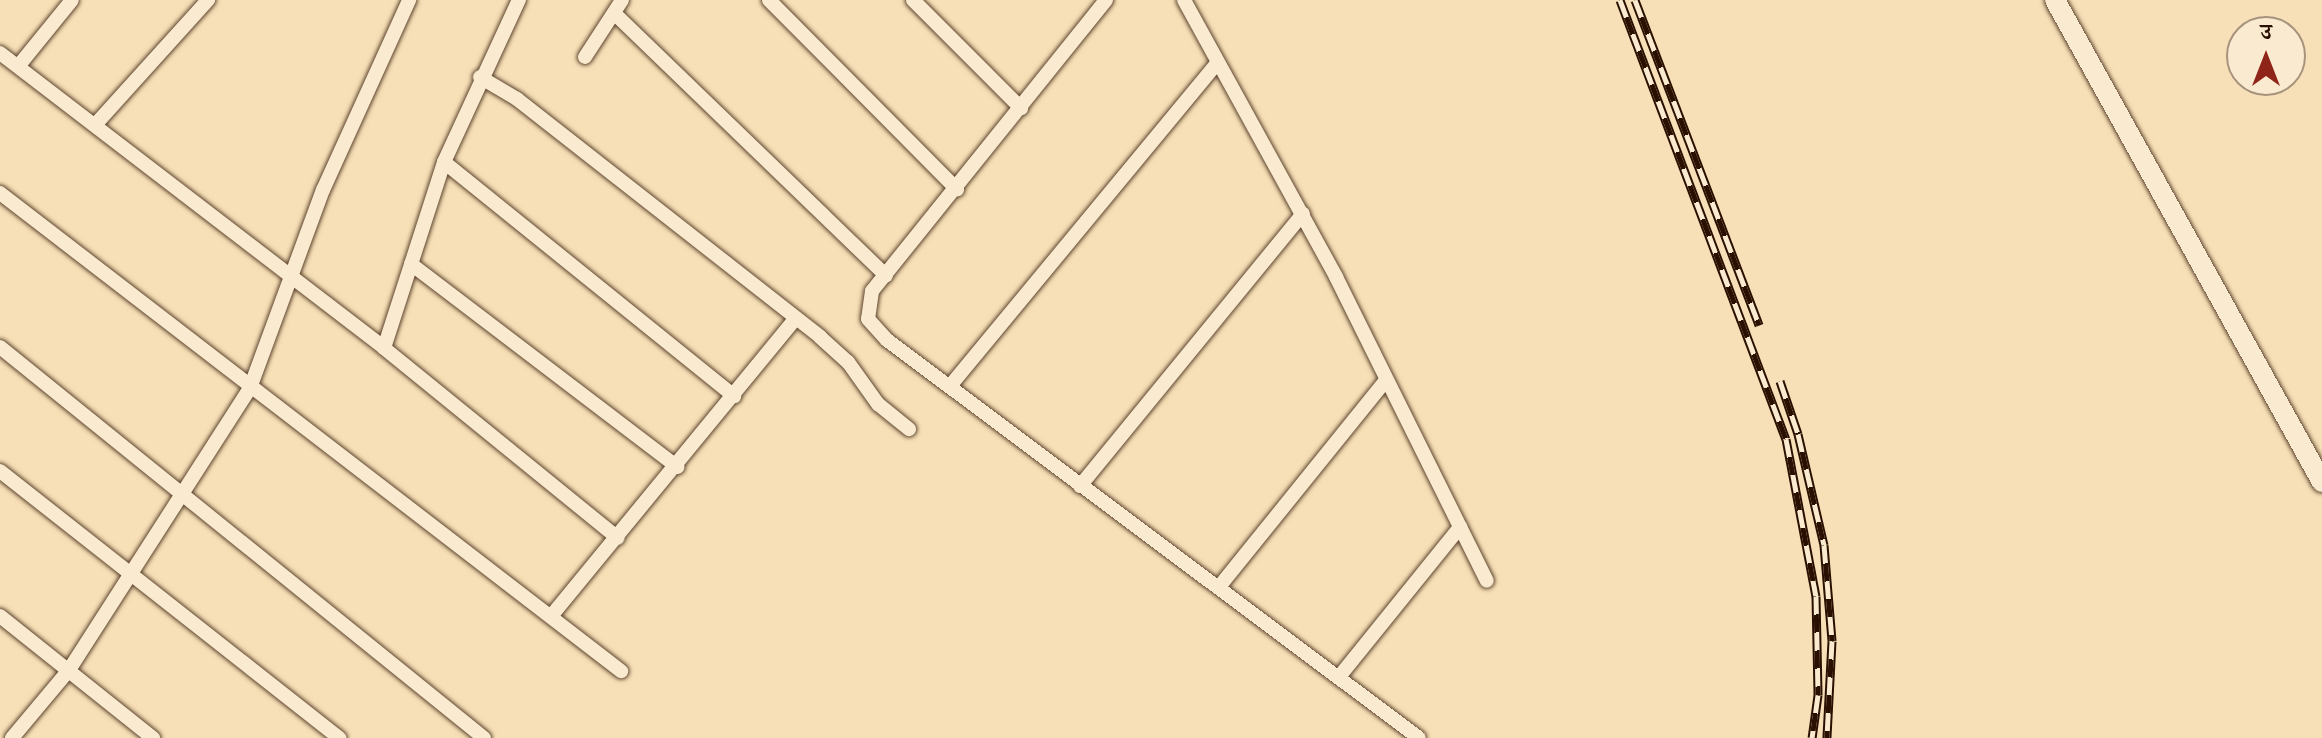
<!DOCTYPE html>
<meta charset="utf-8">
<style>
body{margin:0}
#map{position:relative;width:2322px;height:738px;overflow:hidden;background:#f7e0b7;font-family:"Sorts Mill Goudy","Noto Serif Devanagari",serif}
div>[style]{position:absolute}
.roads{filter:drop-shadow(0 0 2px #5d442e) drop-shadow(0 0 2px #5d442e)}
.street>*{height:14px;margin:-7px;padding:0 7px;transform-origin:7px;border-radius:7px;background:#faebd0}
.secondary>*{height:20px;margin:-10px;padding:0 10px;transform-origin:10px;border-radius:10px;background:#faebd0}
.rail>*{height:9px;margin-top:-4.5px;transform-origin:0;background:repeating-linear-gradient(90deg,#faebd0 0 18px,#2a1000 0 36px);box-sizing:border-box;border-block:2px solid #2a1000}
span{translate:-50% -50%;white-space:nowrap;text-align:center;line-height:1.15;-webkit-text-stroke:8px #faebd0;paint-order:stroke}
.north{position:absolute;left:2226px;top:16px;width:80px;height:80px;box-sizing:border-box;background:#faebd0;border:2px solid #a7937d;border-radius:50%;rotate:0deg;font-size:22px;font-weight:700;line-height:32px;text-align:center;color:#2a1000}
.north::after{content:'';display:block;margin:auto;width:28px;height:36px;background:#8f2418;clip-path:polygon(50% 0,100% 100%,50% 72%,0 100%)}
</style>
<div id="map">
<div class="roads">
<div class="street">
<div style="left:769px;top:0;width:267px;rotate:45.2deg"></div>
<div style="left:913px;top:0;width:153px;rotate:45deg"></div>
<div style="left:1106px;top:0;width:373px;rotate:128.8deg"></div>
<div style="left:872px;top:291px;width:28px;rotate:98deg"></div>
<div style="left:868px;top:319px;width:28px;rotate:48deg"></div>
<div style="left:887px;top:340px;width:664px;rotate:36.8deg"></div>
<div style="left:1184px;top:0;width:316px;rotate:61.2deg"></div>
<div style="left:1336px;top:277px;width:339px;rotate:63.6deg"></div>
<div style="left:614px;top:13px;width:378px;rotate:44deg"></div>
<div style="left:0;top:53px;width:484px;rotate:37.5deg"></div>
<div style="left:384px;top:348px;width:301px;rotate:39.1deg"></div>
<div style="left:585px;top:57px;width:68px;rotate:-57deg"></div>
<div style="left:20px;top:64px;width:82px;rotate:-50.9deg"></div>
<div style="left:480px;top:77px;width:43px;rotate:30.7deg"></div>
<div style="left:517px;top:99px;width:385px;rotate:38.1deg"></div>
<div style="left:820px;top:337px;width:38px;rotate:42deg"></div>
<div style="left:848px;top:362px;width:52px;rotate:54.5deg"></div>
<div style="left:878px;top:404px;width:40px;rotate:39deg"></div>
<div style="left:95px;top:125px;width:169px;rotate:-47.9deg"></div>
<div style="left:444px;top:162px;width:373px;rotate:38.9deg"></div>
<div style="left:0;top:193px;width:784px;rotate:37.59deg"></div>
<div style="left:411px;top:264px;width:335px;rotate:37.3deg"></div>
<div style="left:0;top:347px;width:622px;rotate:38.93deg"></div>
<div style="left:384px;top:348px;width:195px;rotate:-72.1deg"></div>
<div style="left:444px;top:162px;width:179px;rotate:-65.2deg"></div>
<div style="left:950px;top:386px;width:420px;rotate:-50.4deg"></div>
<div style="left:0;top:471px;width:432px;rotate:38.2deg"></div>
<div style="left:1080px;top:486px;width:352px;rotate:-50.7deg"></div>
<div style="left:1219px;top:587px;width:265px;rotate:-51.1deg"></div>
<div style="left:552px;top:615px;width:384px;rotate:-50.6deg"></div>
<div style="left:0;top:616px;width:196px;rotate:38.6deg"></div>
<div style="left:1339px;top:677px;width:193px;rotate:-51.1deg"></div>
<div style="left:12px;top:738px;width:89px;rotate:-50deg"></div>
<div style="left:69px;top:670px;width:335px;rotate:-57.3deg"></div>
<div style="left:250px;top:388px;width:211px;rotate:-69.8deg"></div>
<div style="left:323px;top:190px;width:209px;rotate:-65.6deg"></div>
</div>
<div class="secondary">
<div style="left:2055px;top:0;width:551px;rotate:61.02deg"></div>
</div>
</div>
<div class="rail">
<div style="left:1620px;top:0;width:469px;rotate:69.3deg"></div>
<div style="left:1786px;top:439px;width:160px;rotate:79.2deg"></div>
<div style="left:1816px;top:596px;width:99px;rotate:88.8deg"></div>
<div style="left:1818px;top:695px;width:43px;rotate:97.9deg"></div>
<div style="left:1635px;top:0;width:348px;rotate:69.1deg"></div>
<div style="left:1780px;top:381px;width:56px;rotate:71.2deg"></div>
<div style="left:1798px;top:434px;width:114px;rotate:76.8deg"></div>
<div style="left:1824px;top:545px;width:96px;rotate:85.2deg"></div>
<div style="left:1832px;top:641px;width:97px;rotate:93deg"></div>
</div>
<div class="north">उ</div>
</div>
